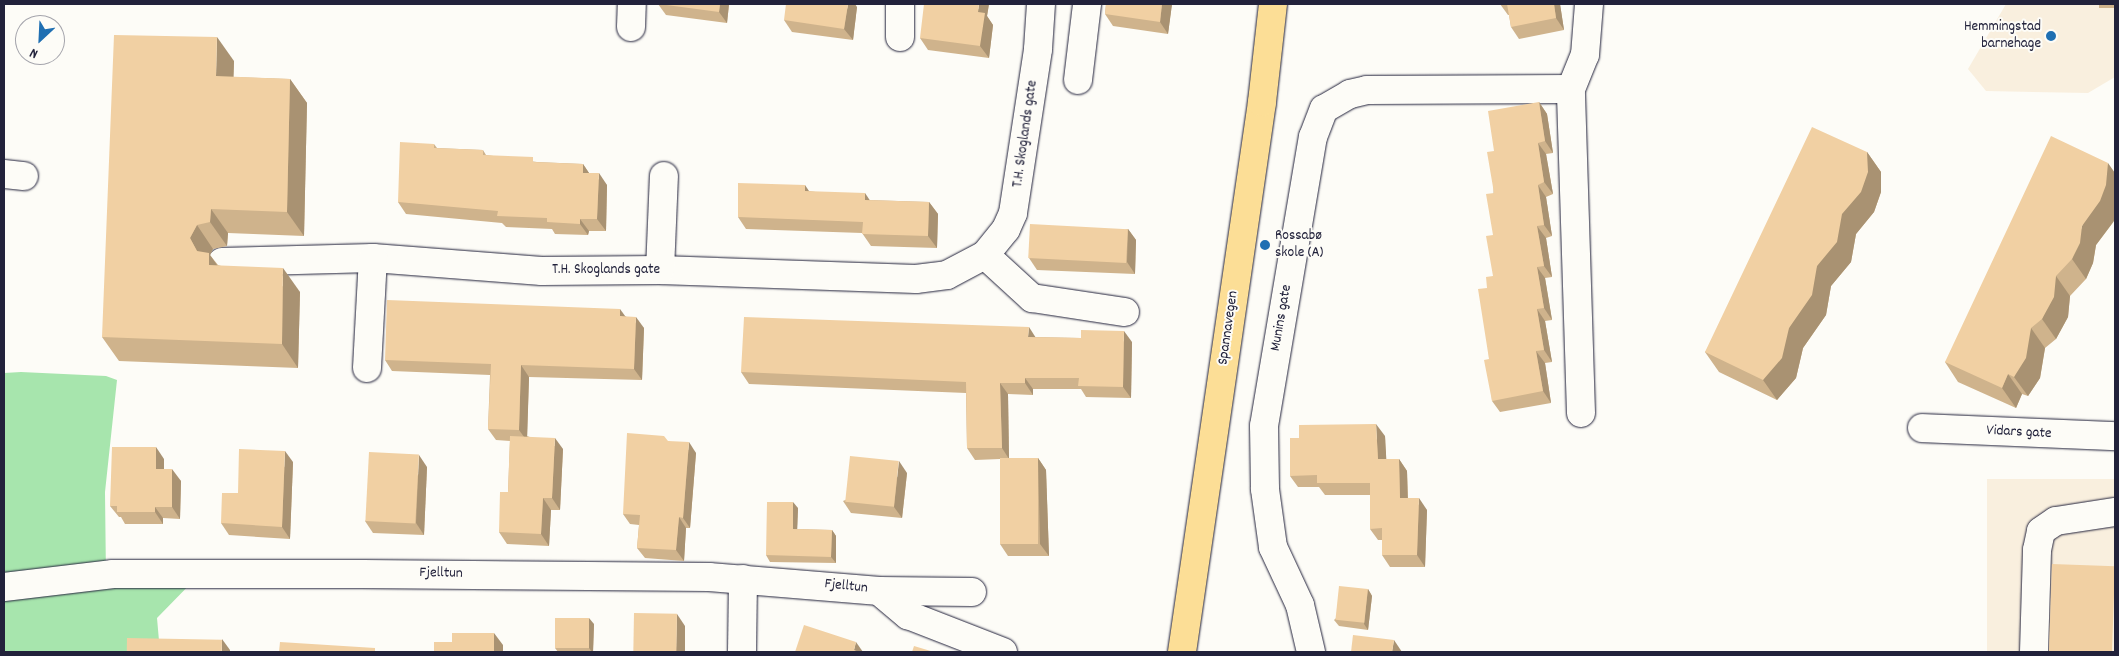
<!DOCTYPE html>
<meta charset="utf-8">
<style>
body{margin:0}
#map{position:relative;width:2119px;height:656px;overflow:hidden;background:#fdfcf7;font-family:Dekko,sans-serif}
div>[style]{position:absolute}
.built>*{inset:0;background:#f9efde;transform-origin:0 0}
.green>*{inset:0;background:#a7e5ad}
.roads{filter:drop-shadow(0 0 1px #22223b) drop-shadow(0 0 1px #22223b)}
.minor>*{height:28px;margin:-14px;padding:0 14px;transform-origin:14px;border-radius:14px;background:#fdfcf7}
.major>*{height:28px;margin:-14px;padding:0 14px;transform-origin:14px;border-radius:14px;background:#fcde96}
.wall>*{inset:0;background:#cfb38c;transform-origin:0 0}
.shaded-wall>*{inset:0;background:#a99272}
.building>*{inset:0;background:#f1d0a3;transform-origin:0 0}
.dots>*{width:14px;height:14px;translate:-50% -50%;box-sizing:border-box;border:2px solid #fdfcf7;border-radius:50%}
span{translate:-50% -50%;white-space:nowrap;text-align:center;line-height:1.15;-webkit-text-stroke:4px #fdfcf7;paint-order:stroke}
.poi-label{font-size:15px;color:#22223b}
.right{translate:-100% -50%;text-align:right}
.left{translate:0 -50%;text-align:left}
.street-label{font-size:15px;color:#22223b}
.frame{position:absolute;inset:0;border:5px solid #22223b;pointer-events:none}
.north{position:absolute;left:15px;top:15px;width:50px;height:50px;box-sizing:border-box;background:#fdfcf7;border:1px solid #a5a5ac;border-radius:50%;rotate:205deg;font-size:14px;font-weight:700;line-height:20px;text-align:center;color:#22223b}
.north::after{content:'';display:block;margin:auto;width:18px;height:22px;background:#1f6fb2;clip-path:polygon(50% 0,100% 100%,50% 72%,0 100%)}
</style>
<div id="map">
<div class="built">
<div style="clip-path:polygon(2006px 4px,2115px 4px,2115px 77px,2088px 93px,1986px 91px,1968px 69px)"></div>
<div style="left:2115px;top:479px;width:173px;height:128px;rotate:90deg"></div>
</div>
<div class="green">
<div style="clip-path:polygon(21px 372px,106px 376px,117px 380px,105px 492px,106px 578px,200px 574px,157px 618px,160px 652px,4px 652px,4px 373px)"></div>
</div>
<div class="roads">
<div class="minor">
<div style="left:900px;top:4px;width:33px;rotate:90deg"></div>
<div style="left:631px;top:27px;width:23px;rotate:-88deg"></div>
<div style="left:1078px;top:80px;width:77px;rotate:-83.2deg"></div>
<div style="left:4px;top:174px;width:20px;rotate:6deg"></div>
<div style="left:985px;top:255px;width:64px;rotate:42.5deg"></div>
<div style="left:1032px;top:298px;width:94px;rotate:8.6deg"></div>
<div style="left:222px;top:262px;width:151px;rotate:-1.5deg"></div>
<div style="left:373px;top:258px;width:169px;rotate:4.4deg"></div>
<div style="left:542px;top:271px;width:118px;rotate:-0.5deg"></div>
<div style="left:660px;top:270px;width:256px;rotate:2deg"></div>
<div style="left:916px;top:279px;width:31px;rotate:-7deg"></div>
<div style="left:947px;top:275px;width:43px;rotate:-27.8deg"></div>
<div style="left:985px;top:255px;width:33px;rotate:-51deg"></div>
<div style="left:1006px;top:229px;width:17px;rotate:-66deg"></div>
<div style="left:1013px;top:213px;width:166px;rotate:-81.3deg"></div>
<div style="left:1038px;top:49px;width:45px;rotate:-86.2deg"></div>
<div style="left:660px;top:270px;width:94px;rotate:-87.6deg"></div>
<div style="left:367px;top:368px;width:110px;rotate:-86.9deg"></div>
<div style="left:1581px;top:413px;width:324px;rotate:-91.8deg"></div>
<div style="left:1571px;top:89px;width:37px;rotate:-68deg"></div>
<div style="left:1585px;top:55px;width:51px;rotate:-85.5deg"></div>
<div style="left:1922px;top:428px;width:193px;rotate:2.4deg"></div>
<div style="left:4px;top:587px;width:110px;rotate:-6.8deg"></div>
<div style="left:113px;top:574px;width:250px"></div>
<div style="left:363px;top:574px;width:346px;rotate:0.5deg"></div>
<div style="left:709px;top:577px;width:171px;rotate:4.7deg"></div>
<div style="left:879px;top:591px;width:93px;rotate:0.6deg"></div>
<div style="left:879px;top:591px;width:38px;rotate:40deg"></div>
<div style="left:908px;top:615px;width:102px;rotate:21.3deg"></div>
<div style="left:742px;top:652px;width:73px;rotate:-89.2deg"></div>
<div style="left:1311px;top:652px;width:48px;rotate:-103.2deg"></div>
<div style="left:1300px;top:605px;width:64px;rotate:-115deg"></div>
<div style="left:1273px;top:547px;width:59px;rotate:-97.9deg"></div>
<div style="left:1265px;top:489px;width:63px;rotate:-90.9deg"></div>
<div style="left:1264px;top:426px;width:293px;rotate:-80.4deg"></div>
<div style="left:1313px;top:137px;width:30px;rotate:-69deg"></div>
<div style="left:1324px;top:109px;width:30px;rotate:-30deg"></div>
<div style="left:1350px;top:94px;width:17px;rotate:-13deg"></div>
<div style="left:1367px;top:90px;width:204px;rotate:-0.3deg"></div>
<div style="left:2034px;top:652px;width:102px;rotate:-88.3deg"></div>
<div style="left:2037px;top:550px;width:19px;rotate:-78deg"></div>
<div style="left:2041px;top:531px;width:18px;rotate:-34deg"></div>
<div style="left:2056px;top:521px;width:60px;rotate:-8.7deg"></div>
</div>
<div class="major">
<div style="left:1182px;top:652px;width:556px;rotate:-81.72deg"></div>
<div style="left:1262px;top:102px;width:99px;rotate:-83.6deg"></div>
</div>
</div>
<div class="wall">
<div style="clip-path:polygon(658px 4px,729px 4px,727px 23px,666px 15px)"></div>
<div style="clip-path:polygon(989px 4px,987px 16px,993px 25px,989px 58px,928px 50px,920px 38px)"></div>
<div style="clip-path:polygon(1106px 4px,1172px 4px,1168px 34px,1113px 26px,1105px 14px)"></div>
<div style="clip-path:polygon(1500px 4px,1560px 4px,1564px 30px,1519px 39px,1511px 27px,1509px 15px,1508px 15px)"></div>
<div style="left:2099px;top:4px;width:16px;height:4px"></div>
<div style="clip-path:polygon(857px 7px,853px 40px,792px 32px,784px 20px)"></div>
<div style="clip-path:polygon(234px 61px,233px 77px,290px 79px,307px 103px,304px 236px,228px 233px,227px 246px,213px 249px,210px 255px,218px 265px,300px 292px,298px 368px,119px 361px,102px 337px)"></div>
<div style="clip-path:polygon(1539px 102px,1547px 114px,1553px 153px,1546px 154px,1553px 194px,1546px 197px,1552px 236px,1546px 238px,1552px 277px,1545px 278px,1552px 320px,1545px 321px,1552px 362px,1545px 363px,1551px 403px,1500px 412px,1492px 401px,1489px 359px,1487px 288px,1493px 276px,1493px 235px,1494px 151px)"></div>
<div style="clip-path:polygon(434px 144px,437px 148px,483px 150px,486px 155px,537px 162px,583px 164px,589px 173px,607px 185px,606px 231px,589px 231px,588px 235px,555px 234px,552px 229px,506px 227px,502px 223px,406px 214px,398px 202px)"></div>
<div style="clip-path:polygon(1867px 152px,1881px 172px,1881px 192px,1874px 212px,1856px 234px,1851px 262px,1831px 286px,1826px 315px,1803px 348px,1796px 378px,1777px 400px,1719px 372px,1705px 352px)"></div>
<div style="clip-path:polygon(809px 191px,869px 200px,929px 202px,938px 214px,937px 248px,871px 246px,862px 233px,746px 229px,738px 217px)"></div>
<div style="clip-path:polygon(2114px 221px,2096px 245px,2093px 263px,2086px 279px,2070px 296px,2068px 317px,2056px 339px,2045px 348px,2040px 378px,2028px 396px,2022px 394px,2016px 408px,1958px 382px,1945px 362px)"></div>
<div style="clip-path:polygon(1128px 229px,1136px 240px,1135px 274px,1037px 270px,1029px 258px)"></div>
<div style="clip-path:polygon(625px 316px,644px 328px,642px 380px,529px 377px,527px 436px,563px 449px,560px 510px,551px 510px,549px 546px,507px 544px,499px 532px,508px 492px,510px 441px,496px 440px,488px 429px,490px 375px,392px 371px,385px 360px)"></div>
<div style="clip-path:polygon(1035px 337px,1081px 338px,1132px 342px,1131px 398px,1086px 397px,1081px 389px,1033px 389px,1033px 395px,1008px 394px,1009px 458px,1038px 458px,1046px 470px,1049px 556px,1008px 556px,1000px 544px,1000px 459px,975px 460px,967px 448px,966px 393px,749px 384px,741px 372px)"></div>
<div style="clip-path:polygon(1385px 436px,1386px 459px,1399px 459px,1407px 471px,1408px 498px,1427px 510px,1425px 567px,1390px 567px,1382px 555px,1382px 540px,1378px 540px,1370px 529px,1370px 495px,1325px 495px,1319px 487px,1298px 487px,1290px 476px)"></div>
<div style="clip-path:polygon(668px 441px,696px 453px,690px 528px,686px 528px,684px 561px,645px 558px,637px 548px,639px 525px,630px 524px,623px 514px)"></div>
<div style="clip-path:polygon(164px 459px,164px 469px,181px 481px,180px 519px,163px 518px,163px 524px,125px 524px,121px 517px,119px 517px,110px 506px)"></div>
<div style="clip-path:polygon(293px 462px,290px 539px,229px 535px,221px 523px,238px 493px)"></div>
<div style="clip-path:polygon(427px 467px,424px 535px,373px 533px,365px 521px)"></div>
<div style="clip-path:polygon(907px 473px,902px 518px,851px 513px,843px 501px)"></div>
<div style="clip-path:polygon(798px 508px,797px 529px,832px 530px,836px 536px,836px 563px,770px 562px,766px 555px)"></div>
<div style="clip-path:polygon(1368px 589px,1372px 596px,1368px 630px,1339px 626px,1334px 620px)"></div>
<div style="clip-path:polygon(594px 624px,593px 652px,558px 652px,555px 648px)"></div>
</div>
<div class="shaded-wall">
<div style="clip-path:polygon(720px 4px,729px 4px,727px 23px,719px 12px)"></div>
<div style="clip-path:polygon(848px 4px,855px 4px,857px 7px,853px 40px,844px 29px)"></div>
<div style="clip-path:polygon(979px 4px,989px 4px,987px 16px,993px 25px,989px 58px,980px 46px,978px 12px)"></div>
<div style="clip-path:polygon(1162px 4px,1172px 4px,1168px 34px,1160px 22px)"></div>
<div style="clip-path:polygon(1554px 4px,1560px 4px,1564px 30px,1556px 18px)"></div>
<div style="clip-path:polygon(217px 37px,234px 61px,233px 101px,216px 76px)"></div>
<div style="clip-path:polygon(290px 79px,307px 103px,304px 236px,287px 212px)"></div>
<div style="clip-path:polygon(1539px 102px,1547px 114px,1553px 153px,1545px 141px)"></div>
<div style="clip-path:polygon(1538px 143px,1546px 154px,1553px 194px,1544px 182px)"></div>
<div style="clip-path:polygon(1867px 152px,1881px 172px,1881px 192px,1874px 212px,1856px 234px,1851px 262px,1831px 286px,1826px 315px,1803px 348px,1796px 378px,1777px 400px,1763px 380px,1789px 328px,1817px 266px)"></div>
<div style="clip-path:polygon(2108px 163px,2115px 173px,2115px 218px,2114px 221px,2096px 245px,2093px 263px,2086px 279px,2072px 259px,2082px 226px)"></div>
<div style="clip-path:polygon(583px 164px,591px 176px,583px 173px)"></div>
<div style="clip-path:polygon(599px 173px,607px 185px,606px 231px,597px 219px)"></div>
<div style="clip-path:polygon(805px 185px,813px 197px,805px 191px)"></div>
<div style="clip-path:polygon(1538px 185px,1546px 197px,1552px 236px,1544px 225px)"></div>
<div style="clip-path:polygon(865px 193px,873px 205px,865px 200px)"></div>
<div style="clip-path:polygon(929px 202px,938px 214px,937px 248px,928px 236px)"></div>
<div style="clip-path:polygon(211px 209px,228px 233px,227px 246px,210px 222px)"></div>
<div style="clip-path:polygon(580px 219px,589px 231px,588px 235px,580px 224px)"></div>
<div style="clip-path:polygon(197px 225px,213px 249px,210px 255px,226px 278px,226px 289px,197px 251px,190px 238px)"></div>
<div style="clip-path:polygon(1537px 226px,1546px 238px,1552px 277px,1544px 266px)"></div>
<div style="clip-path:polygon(1128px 229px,1136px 240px,1135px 274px,1127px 262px)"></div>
<div style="clip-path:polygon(1537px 267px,1545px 278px,1552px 320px,1544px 308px)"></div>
<div style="clip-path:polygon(283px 268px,300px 292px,298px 368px,282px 344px)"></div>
<div style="clip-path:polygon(2056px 276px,2070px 296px,2068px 317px,2056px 339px,2042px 319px)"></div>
<div style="clip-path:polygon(620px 309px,628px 320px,620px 316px)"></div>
<div style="clip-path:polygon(1537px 309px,1545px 321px,1552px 362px,1544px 350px)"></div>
<div style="clip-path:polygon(636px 317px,644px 328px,642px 380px,634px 369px)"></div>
<div style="clip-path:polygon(1029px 327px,1036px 338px,1028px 337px)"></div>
<div style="clip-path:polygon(2031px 328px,2045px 348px,2040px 378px,2028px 396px,2014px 377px)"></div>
<div style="clip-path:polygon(1124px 331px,1132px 342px,1131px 398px,1123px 387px)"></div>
<div style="clip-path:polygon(1536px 351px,1545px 363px,1551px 403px,1543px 391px)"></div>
<div style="clip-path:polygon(521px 365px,529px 377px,527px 441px,519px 430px)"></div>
<div style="clip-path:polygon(2008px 374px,2022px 394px,2016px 408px,2002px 388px)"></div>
<div style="clip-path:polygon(1025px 378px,1033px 389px,1033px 395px,1025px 383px)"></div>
<div style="clip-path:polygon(1000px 383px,1008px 394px,1009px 459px,1002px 448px)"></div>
<div style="clip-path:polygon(1376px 424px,1385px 436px,1387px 471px,1378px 459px)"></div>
<div style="clip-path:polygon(555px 438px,563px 449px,560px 510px,552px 498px)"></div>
<div style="clip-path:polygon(689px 442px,696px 453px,690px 528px,683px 518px)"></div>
<div style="clip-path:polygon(156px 447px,164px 459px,164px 480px,156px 469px)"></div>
<div style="clip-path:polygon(285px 451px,293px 462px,290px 539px,282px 527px)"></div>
<div style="clip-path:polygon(419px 455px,427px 467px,424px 535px,416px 523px)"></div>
<div style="clip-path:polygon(1038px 458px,1046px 470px,1049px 556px,1040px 544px)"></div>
<div style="clip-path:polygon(1399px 459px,1407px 471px,1408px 510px,1400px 498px)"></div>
<div style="clip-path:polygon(899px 461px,907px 473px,902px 518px,894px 507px)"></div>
<div style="clip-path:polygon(172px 469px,181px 481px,180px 519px,172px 507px)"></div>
<div style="clip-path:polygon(543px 498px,551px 510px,549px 546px,541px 534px)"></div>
<div style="clip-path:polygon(1419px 498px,1427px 510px,1425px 567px,1417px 555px)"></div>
<div style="clip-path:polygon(793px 502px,798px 508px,797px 535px,793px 529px)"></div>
<div style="clip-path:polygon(155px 507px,163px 518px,163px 524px,155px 512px)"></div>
<div style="clip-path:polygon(679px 517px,686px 528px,684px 561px,676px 550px)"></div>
<div style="clip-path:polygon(832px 530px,836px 536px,836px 563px,831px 557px)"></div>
<div style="clip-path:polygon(1368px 589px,1372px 596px,1368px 630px,1364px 624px)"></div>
<div style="clip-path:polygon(677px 614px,685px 626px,685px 652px,676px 652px)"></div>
<div style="clip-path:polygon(589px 618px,594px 624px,593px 652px,592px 652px,589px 648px)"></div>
<div style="clip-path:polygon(494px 633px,503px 645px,503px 652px,494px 652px)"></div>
<div style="clip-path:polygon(222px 639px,230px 650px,230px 652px,222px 652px)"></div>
<div style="clip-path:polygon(1394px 640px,1402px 652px,1392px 652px)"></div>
<div style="clip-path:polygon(856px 642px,863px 652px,855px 652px,854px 650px)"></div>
</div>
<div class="building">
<div style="clip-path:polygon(659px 4px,720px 4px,719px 12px)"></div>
<div style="clip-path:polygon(786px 4px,848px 4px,844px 29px,784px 20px)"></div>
<div style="clip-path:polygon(924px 4px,979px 4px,978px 12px,985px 13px,980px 46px,920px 38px)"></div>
<div style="clip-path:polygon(1106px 4px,1162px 4px,1160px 22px,1105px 14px)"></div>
<div style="clip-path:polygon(1507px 4px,1554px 4px,1556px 18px,1511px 27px)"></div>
<div style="clip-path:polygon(114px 35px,217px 37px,216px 76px,290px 79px,287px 212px,211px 209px,210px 222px,197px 225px,190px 238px,197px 251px,209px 253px,209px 265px,283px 268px,282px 344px,102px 337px)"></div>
<div style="clip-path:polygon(1539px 102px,1545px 141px,1538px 143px,1544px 182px,1538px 185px,1544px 225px,1537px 226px,1544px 266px,1537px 267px,1544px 308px,1537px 309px,1544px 350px,1536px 351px,1543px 391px,1492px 401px,1484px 360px,1489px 359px,1478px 289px,1487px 288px,1486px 277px,1493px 276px,1486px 236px,1493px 235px,1486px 194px,1494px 193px,1487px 152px,1494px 151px,1488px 111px)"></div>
<div style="clip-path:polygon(1812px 127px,1867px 152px,1868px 172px,1861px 192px,1842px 214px,1837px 242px,1817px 266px,1812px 295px,1789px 328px,1782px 358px,1763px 380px,1705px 352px)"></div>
<div style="clip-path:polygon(2051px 136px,2108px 163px,2106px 185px,2100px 201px,2082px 226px,2080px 243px,2072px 259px,2056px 276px,2054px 297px,2042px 319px,2031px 328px,2026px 358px,2014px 377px,2008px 374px,2002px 388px,1945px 362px)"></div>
<div style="clip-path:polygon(400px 142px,434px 144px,434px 148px,483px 150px,483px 155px,533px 157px,533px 162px,583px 164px,583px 173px,599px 173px,597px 219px,580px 219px,580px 224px,547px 222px,547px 218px,497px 216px,498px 211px,398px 202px)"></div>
<div style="clip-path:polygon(738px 183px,805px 185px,805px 191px,865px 193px,865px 200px,929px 202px,928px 236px,862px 234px,863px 222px,738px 217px)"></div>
<div style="left:1030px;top:224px;width:98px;height:34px;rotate:3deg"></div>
<div style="clip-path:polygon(387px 300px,620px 309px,620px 316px,636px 317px,634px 369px,521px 365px,519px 430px,488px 429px,491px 364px,385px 360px)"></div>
<div style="clip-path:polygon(744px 317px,1029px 327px,1028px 337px,1081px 338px,1081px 330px,1124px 331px,1123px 387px,1078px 386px,1079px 378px,1025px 378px,1025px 383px,1000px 383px,1002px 448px,967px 448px,966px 382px,741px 372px)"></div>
<div style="clip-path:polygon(1376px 424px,1378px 459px,1399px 459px,1400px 498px,1419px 498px,1417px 555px,1382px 555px,1382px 528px,1370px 529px,1370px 483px,1317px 483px,1317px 475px,1290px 476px,1290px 438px,1299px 438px,1299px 425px)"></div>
<div style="clip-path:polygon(627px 433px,664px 436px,668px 441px,689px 442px,683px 518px,679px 517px,676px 550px,637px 548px,640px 515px,623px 514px)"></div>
<div style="clip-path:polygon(510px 436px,555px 438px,552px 498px,543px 498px,541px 534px,499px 532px,500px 492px,508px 492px)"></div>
<div style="clip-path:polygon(112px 447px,156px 447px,156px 469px,172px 469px,172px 507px,155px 507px,155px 512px,117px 512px,117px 506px,110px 506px)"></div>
<div style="clip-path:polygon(239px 449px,285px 451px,282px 527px,221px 523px,222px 493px,238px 493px)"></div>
<div style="left:369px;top:452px;width:50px;height:69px;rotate:3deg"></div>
<div style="left:850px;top:456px;width:49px;height:46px;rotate:6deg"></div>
<div style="left:1000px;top:458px;width:38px;height:86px"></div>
<div style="clip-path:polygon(767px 502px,793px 502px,793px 529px,832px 530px,831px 557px,766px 555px)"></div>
<div style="left:2052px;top:564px;width:63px;height:88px;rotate:2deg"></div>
<div style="left:1339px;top:586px;width:29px;height:34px;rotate:6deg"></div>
<div style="left:634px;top:613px;width:43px;height:39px;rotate:1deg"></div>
<div style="left:555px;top:618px;width:34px;height:30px"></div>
<div style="clip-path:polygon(804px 625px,856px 642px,854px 650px,859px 652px,795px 652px)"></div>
<div style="clip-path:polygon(452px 633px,494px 633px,494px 652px,434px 652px,434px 642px,452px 642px)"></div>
<div style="clip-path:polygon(1353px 635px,1394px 640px,1392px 652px,1351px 652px)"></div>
<div style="left:127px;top:638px;width:95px;height:14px;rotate:1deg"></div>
<div style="clip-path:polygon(280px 642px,375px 648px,375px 652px,279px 652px)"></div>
<div style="clip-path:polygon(914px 646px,934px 652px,912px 652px)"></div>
</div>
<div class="dots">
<div style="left:2051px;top:36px;background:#1f6fb2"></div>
<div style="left:1265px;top:245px;background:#1f6fb2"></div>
</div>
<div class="poi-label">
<span class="right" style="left:2041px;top:36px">Hemmingstad<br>barnehage</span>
<span class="left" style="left:1275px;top:245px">Rossabø<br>skole (A)</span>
</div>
<div class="street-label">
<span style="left:1026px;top:134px;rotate:-82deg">T.H. Skoglands gate</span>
<span style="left:606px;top:271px">T.H. Skoglands gate</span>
<span style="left:1282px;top:318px;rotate:-80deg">Munins gate</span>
<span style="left:1229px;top:328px;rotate:-82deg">Spannavegen</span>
<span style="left:2019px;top:433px;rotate:3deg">Vidars gate</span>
<span style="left:441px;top:574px;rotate:1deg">Fjelltun</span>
<span style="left:846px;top:587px;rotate:6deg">Fjelltun</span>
</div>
<div class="frame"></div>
<div class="north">N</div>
</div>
